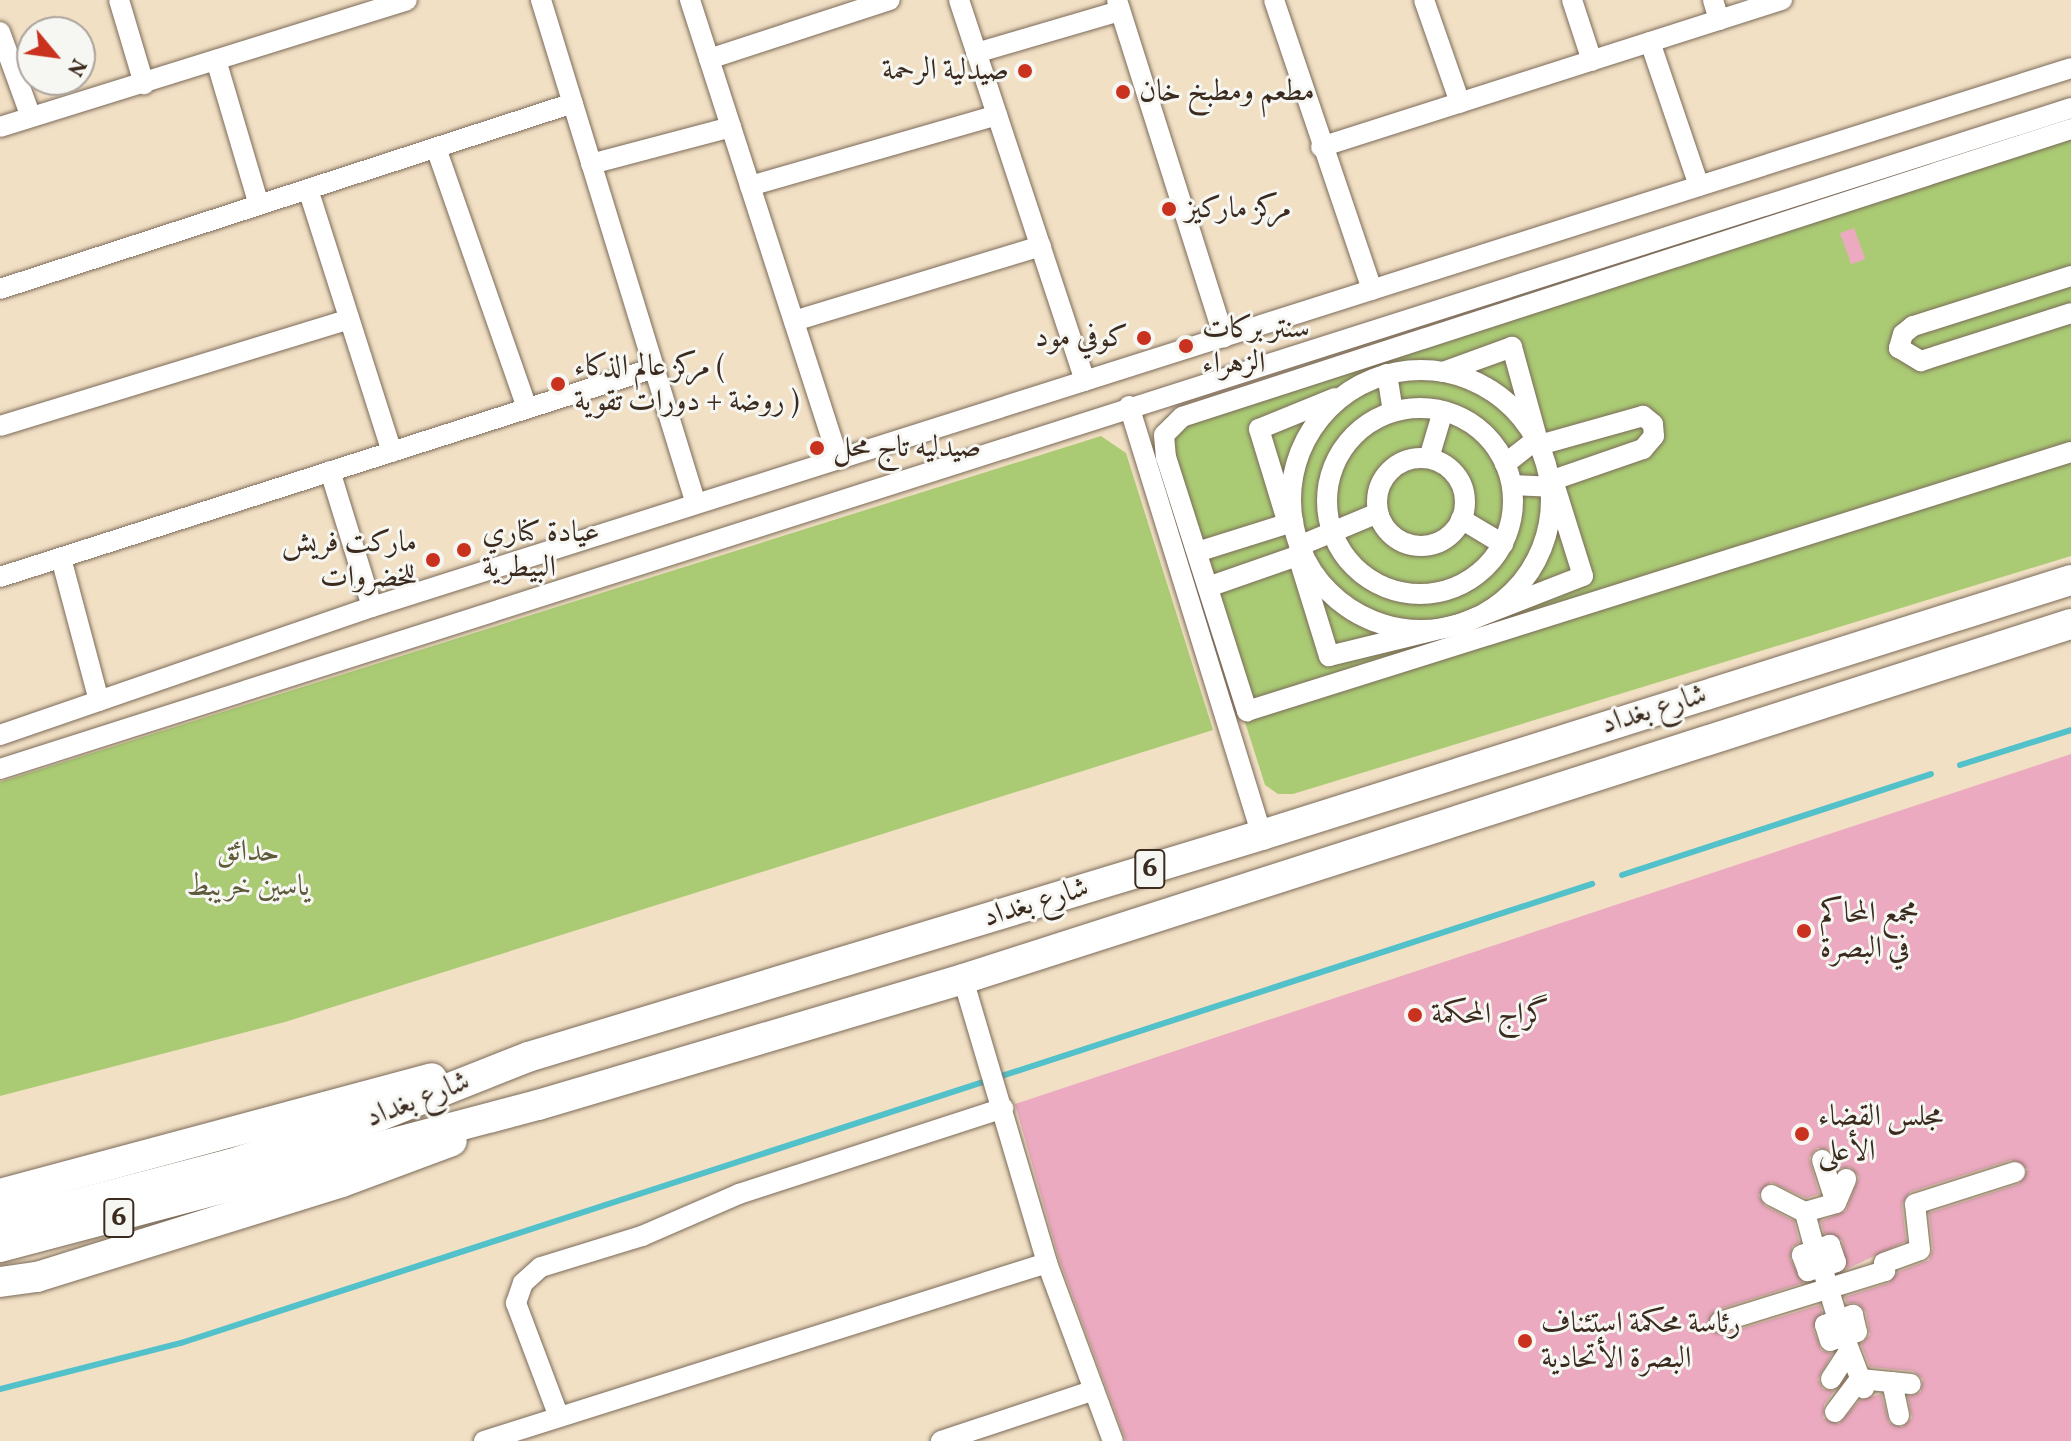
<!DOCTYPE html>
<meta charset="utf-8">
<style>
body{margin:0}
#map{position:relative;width:2071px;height:1441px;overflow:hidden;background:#f2e0c5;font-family:Vollkorn,Amiri,serif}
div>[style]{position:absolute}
.green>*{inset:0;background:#aacb74}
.stream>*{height:6px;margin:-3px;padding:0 3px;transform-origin:3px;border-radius:3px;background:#53c1ca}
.building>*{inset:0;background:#ebaabf;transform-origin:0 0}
.roads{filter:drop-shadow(0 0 2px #7b6a58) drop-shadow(0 0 2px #7b6a58)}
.minor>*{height:20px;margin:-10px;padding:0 10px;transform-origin:10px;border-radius:10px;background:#fff}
.minor>.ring{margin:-10px;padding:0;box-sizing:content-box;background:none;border:20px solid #fff;border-radius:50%}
.highway>*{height:30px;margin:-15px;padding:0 15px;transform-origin:15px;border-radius:15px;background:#fff}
.dots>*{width:22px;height:22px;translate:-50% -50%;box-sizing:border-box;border:4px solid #f6f6f2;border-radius:50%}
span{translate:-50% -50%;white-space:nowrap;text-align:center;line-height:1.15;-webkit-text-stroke:6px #f6f6f2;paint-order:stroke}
.shield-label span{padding:2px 6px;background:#f6f6f2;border:2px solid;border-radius:6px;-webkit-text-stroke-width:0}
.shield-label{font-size:28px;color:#3b2a1e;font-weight:700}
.poi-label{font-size:30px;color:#3b2a1e}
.right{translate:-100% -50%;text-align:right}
.left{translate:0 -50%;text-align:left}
.street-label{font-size:30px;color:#3b2a1e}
.park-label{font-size:30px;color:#5c5a38}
.north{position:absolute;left:16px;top:16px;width:80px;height:80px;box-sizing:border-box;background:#f6f6f2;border:2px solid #aba49d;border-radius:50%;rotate:119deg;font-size:22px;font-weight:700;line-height:32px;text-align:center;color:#3b2a1e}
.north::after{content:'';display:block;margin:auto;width:28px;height:36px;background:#c8321e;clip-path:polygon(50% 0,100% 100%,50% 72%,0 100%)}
</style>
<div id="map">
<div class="green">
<div style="clip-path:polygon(2071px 126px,2071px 556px,1293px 794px,1278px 794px,1265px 785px,1158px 448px,1157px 428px,1167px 416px)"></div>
<div style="clip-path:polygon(1101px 436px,1126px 453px,1213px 730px,285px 1022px,0 1096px,0 782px)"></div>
</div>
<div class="stream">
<div style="left:1960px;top:765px;width:116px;rotate:-17.5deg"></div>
<div style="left:1622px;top:875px;width:325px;rotate:-18.1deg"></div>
<div style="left:0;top:1389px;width:187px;rotate:-14.3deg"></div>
<div style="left:181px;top:1343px;width:1484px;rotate:-18.02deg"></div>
</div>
<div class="building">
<div style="left:1854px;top:228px;width:33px;height:15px;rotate:70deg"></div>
<div style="clip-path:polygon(evenodd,2071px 754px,2071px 1441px,1126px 1441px,1059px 1259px,1015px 1104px,2071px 754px,1817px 1148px,1830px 1150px,1838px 1169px,1850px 1167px,1859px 1177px,1846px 1211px,1821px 1221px,1824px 1233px,1842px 1240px,1847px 1269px,1906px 1241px,1902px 1205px,1910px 1192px,2011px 1160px,2028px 1169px,2019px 1184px,1929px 1213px,1933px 1249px,1929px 1260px,1898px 1272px,1889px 1283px,1845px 1297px,1847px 1303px,1857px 1303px,1866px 1312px,1870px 1335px,1861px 1344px,1870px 1367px,1913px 1371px,1923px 1379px,1921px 1392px,1908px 1397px,1912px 1418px,1902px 1427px,1889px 1423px,1881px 1394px,1860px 1400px,1839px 1424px,1823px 1418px,1824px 1405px,1834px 1391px,1823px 1389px,1818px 1379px,1832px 1354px,1821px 1350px,1813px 1329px,1822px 1312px,1820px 1305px,1724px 1334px,1707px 1325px,1716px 1310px,1803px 1283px,1790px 1259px,1792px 1247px,1799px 1242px,1794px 1221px,1765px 1206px,1758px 1195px,1771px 1182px,1806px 1198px,1819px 1194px,1809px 1158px,1817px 1148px)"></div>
</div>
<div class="roads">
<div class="minor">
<div style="left:119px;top:0;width:88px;rotate:73.4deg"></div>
<div style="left:541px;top:0;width:527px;rotate:72.91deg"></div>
<div style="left:690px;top:0;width:482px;rotate:72.1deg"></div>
<div style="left:959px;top:0;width:401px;rotate:71.7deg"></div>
<div style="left:1117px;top:0;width:354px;rotate:72.4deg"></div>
<div style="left:1274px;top:0;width:306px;rotate:71.3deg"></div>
<div style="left:1424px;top:0;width:109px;rotate:70.7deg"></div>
<div style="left:1572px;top:0;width:64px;rotate:71.8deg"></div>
<div style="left:1713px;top:0;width:21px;rotate:73deg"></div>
<div style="left:0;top:32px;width:90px;rotate:70deg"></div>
<div style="left:1650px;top:42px;width:152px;rotate:71.2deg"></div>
<div style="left:976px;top:53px;width:150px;rotate:-16.3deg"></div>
<div style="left:709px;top:59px;width:190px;rotate:-18.1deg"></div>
<div style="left:216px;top:60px;width:151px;rotate:73.5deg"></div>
<div style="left:0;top:127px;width:426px;rotate:-17.3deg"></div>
<div style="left:2071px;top:129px;width:934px;rotate:162.05deg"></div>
<div style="left:1182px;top:417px;width:25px;rotate:135deg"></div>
<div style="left:1164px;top:435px;width:22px;rotate:85deg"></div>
<div style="left:1166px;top:457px;width:267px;rotate:72.3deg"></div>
<div style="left:1247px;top:711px;width:864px;rotate:-17.45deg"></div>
<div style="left:1321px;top:147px;width:484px;rotate:-17.7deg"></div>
<div style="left:436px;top:148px;width:275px;rotate:70.7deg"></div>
<div style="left:591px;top:164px;width:145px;rotate:-14.8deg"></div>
<div style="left:750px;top:186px;width:257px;rotate:-16deg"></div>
<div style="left:308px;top:189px;width:276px;rotate:72.3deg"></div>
<div style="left:2071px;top:276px;width:166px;rotate:162.4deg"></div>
<div style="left:1913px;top:326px;width:13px;rotate:141deg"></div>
<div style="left:1903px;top:334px;width:15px;rotate:106deg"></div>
<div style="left:1899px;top:348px;width:26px;rotate:31deg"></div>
<div style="left:1921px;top:361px;width:157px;rotate:-17.7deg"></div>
<div style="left:0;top:289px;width:602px;rotate:-17.98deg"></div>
<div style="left:794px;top:321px;width:258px;rotate:-16.9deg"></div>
<div class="ring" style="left:1291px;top:370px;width:240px;height:240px"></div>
<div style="left:1387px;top:374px;width:38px;rotate:81deg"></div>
<div style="left:1129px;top:406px;width:449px;rotate:72.8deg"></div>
<div class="ring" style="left:1327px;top:408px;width:166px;height:166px"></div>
<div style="left:0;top:426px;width:362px;rotate:-17deg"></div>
<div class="ring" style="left:1377px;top:458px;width:68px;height:68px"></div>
<div style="left:1429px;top:458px;width:49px;rotate:-73.4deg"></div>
<div style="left:1505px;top:464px;width:39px;rotate:-38deg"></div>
<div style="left:330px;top:471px;width:142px;rotate:72.8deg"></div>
<div style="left:1512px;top:485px;width:43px;rotate:2.7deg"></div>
<div style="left:1285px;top:514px;width:89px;rotate:-107deg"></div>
<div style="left:1259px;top:429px;width:82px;rotate:-22.2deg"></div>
<div style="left:1461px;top:519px;width:49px;rotate:30.8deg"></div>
<div style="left:1299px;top:546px;width:86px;rotate:-22.7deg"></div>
<div style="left:1197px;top:552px;width:101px;rotate:-17.4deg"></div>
<div style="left:1298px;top:556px;width:105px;rotate:72.8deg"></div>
<div style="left:1329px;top:656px;width:135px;rotate:-13.7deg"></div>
<div style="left:1460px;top:624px;width:132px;rotate:-21.3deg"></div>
<div style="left:1583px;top:576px;width:101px;rotate:-107.4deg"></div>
<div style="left:1553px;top:480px;width:95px;rotate:-19deg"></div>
<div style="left:1643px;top:449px;width:17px;rotate:-50deg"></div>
<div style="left:1654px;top:436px;width:12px;rotate:-95deg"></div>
<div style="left:1653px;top:424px;width:13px;rotate:-141deg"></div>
<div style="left:1643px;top:416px;width:108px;rotate:164.4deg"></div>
<div style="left:1539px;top:445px;width:102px;rotate:-105.4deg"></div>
<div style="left:1512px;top:347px;width:73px;rotate:160.1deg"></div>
<div style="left:61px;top:558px;width:148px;rotate:75.1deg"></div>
<div style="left:0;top:577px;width:687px;rotate:-17.72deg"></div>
<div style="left:1208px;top:587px;width:101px;rotate:-19.2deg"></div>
<div style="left:0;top:735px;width:393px;rotate:-19deg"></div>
<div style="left:372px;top:607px;width:1782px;rotate:-17.6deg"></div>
<div style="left:0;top:769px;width:2174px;rotate:-17.7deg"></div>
<div style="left:963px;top:979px;width:296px;rotate:73.5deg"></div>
<div style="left:1047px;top:1263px;width:190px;rotate:69.7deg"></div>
<div style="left:1822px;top:1160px;width:45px;rotate:72deg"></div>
<div style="left:1771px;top:1195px;width:38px;rotate:27deg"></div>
<div style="left:1815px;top:1250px;width:39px;rotate:-105deg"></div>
<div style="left:1805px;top:1212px;width:32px;rotate:-16deg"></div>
<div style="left:1836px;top:1203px;width:26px;rotate:-67deg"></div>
<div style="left:1822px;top:1267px;width:15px;rotate:164deg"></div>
<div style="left:1808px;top:1271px;width:17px;rotate:-111deg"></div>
<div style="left:1802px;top:1255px;width:30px;rotate:-20deg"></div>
<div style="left:1830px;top:1245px;width:18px;rotate:71deg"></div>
<div style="left:1836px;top:1262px;width:15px;rotate:160deg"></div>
<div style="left:1822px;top:1267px;width:55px;rotate:73.2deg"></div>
<div style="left:1853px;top:1315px;width:17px;rotate:77deg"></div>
<div style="left:1857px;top:1332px;width:28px;rotate:162deg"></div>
<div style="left:1830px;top:1341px;width:17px;rotate:-107deg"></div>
<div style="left:1825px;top:1325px;width:30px;rotate:-20deg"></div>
<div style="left:1720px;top:1322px;width:173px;rotate:-17.2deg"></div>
<div style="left:1885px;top:1271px;width:8px;rotate:-97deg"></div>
<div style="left:1884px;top:1263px;width:38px;rotate:-20deg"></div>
<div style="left:1920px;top:1250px;width:46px;rotate:-96.2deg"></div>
<div style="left:1915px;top:1204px;width:105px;rotate:-17.7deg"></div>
<div style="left:1844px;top:1336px;width:56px;rotate:69deg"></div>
<div style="left:1831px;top:1379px;width:31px;rotate:-57deg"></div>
<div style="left:1892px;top:1382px;width:34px;rotate:78deg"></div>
<div style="left:1835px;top:1412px;width:41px;rotate:-52.9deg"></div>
<div style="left:1860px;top:1379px;width:51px;rotate:5.6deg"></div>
<div style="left:559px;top:1417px;width:122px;rotate:-110.7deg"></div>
<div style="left:516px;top:1303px;width:21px;rotate:-71deg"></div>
<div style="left:523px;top:1283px;width:24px;rotate:-42deg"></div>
<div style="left:541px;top:1267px;width:106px;rotate:-17.1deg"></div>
<div style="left:642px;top:1236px;width:106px;rotate:-23.4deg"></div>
<div style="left:739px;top:1194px;width:278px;rotate:-18deg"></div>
<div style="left:484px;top:1441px;width:590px;rotate:-17.55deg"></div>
<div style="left:941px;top:1441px;width:161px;rotate:-18.4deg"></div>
</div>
<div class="highway">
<div style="left:0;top:1194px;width:447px;rotate:-15deg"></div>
<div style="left:0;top:1224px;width:239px;rotate:-14.6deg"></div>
<div style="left:231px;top:1164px;width:156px;rotate:-18deg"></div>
<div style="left:379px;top:1116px;width:160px;rotate:-21.6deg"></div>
<div style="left:528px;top:1057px;width:767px;rotate:-16.83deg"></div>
<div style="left:1262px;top:835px;width:848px;rotate:-17.5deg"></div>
<div style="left:0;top:1247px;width:556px;rotate:-14.79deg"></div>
<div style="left:538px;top:1105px;width:443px;rotate:-16.5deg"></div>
<div style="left:963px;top:979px;width:1163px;rotate:-17.77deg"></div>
<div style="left:0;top:1282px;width:37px;rotate:-8deg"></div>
<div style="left:37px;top:1277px;width:319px;rotate:-17.3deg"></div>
<div style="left:342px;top:1182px;width:117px;rotate:-20.4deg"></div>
</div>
</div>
<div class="dots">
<div style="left:1025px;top:71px;background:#c8321e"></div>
<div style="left:1123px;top:92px;background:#c8321e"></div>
<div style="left:1169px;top:209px;background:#c8321e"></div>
<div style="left:1144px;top:338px;background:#c8321e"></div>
<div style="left:1186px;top:346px;background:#c8321e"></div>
<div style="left:558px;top:384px;background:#c8321e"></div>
<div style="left:817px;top:448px;background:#c8321e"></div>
<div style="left:464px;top:550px;background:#c8321e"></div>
<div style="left:433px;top:560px;background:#c8321e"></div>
<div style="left:1804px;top:931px;background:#c8321e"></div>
<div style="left:1415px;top:1015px;background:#c8321e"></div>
<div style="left:1802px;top:1134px;background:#c8321e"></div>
<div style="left:1525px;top:1341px;background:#c8321e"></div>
</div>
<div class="shield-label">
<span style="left:1150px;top:869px">6</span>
<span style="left:119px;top:1218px">6</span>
</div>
<div class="poi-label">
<span class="right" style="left:1009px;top:71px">صيدلية الرحمة</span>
<span class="left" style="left:1139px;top:92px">مطعم ومطبخ خان</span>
<span class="left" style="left:1185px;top:209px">مركز ماركيز</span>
<span class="left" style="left:1202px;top:346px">سنتر بركات<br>الزهراء</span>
<span class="right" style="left:1128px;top:338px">كوفي مود</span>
<span class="left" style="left:574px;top:384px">مركز عالم الذكاء (<br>روضة + دورات تقوية )</span>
<span class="left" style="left:833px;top:448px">صيدليه تاج محل</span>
<span class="left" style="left:482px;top:550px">عيادة كناري<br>البيطرية</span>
<span class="right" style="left:417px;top:560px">ماركت فريش<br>للخضروات</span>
<span class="left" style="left:1820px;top:931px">مجمع المحاكم<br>في البصرة</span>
<span class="left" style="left:1431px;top:1015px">گراج المحكمة</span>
<span class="left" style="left:1818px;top:1134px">مجلس القضاء<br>الأعلى</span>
<span class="left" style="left:1541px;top:1341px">رئاسة محكمة استئناف<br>البصرة الأتحادية</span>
</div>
<div class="street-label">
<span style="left:1654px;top:710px;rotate:-17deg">شارع بغداد</span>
<span style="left:1036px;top:903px;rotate:-17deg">شارع بغداد</span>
<span style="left:418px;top:1100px;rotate:-21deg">شارع بغداد</span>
</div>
<div class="park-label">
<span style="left:248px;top:869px">حدائق<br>ياسين خريبط</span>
</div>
<div class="north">N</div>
</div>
